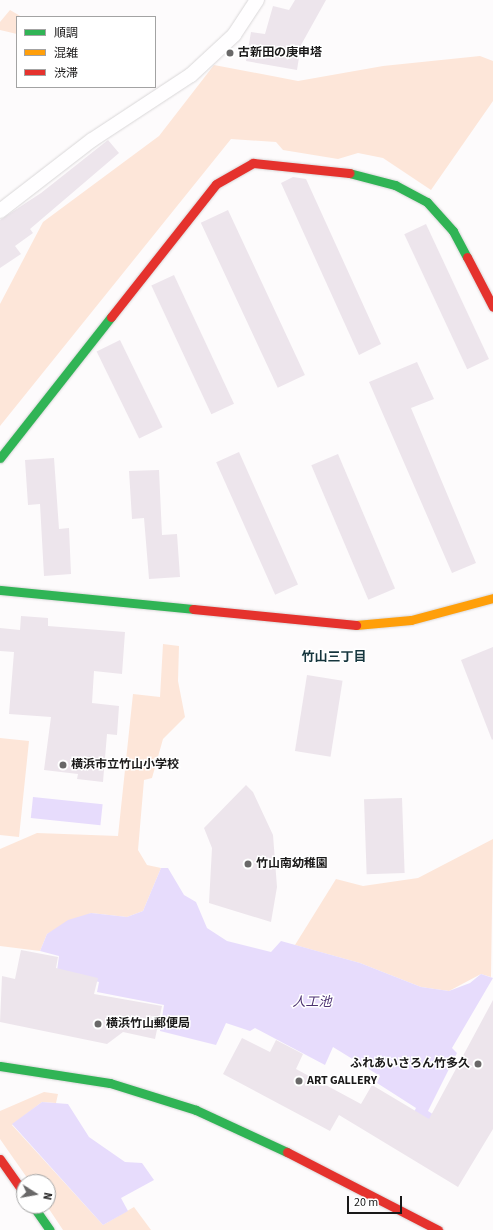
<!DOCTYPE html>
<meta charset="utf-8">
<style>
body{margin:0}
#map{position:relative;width:493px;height:1230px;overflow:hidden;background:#fdfbfc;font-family:"Source Sans 3","Noto Sans JP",sans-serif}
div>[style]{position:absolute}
.green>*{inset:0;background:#fde6d9}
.water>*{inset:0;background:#e7dcfc;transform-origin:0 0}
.building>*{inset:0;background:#ede5ec;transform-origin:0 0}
.roads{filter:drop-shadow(0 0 1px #d9d7d8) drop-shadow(0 0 1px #d9d7d8)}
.street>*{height:14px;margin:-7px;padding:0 7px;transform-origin:7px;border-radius:7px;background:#fffeff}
.fast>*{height:9px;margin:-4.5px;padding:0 4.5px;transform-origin:4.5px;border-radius:4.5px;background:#30b455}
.slow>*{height:9px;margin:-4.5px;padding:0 4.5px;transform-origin:4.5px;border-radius:4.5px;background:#ff9f0a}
.jam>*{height:9px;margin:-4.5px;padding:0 4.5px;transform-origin:4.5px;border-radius:4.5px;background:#e5322d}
.dots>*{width:11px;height:11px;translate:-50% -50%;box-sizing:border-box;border:2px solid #fff;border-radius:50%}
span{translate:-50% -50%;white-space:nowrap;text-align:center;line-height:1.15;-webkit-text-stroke:3px #fff;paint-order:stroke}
.poi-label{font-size:12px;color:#1a1919;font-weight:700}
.left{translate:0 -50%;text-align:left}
.right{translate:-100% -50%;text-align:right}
.neighbourhood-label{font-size:13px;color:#15353d;font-weight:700}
.water-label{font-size:13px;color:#4b3171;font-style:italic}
.legend{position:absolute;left:16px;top:16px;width:140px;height:72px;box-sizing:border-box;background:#fff;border:1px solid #a3a3a3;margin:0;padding:5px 7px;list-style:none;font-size:12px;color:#1a1919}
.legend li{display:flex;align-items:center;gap:8px;height:20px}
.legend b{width:20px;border:1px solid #a3a3a3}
.north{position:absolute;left:16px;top:1174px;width:40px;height:40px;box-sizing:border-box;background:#fff;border:1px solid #a3a3a3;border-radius:50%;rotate:101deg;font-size:11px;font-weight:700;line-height:16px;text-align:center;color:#1a1919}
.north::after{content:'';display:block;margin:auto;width:14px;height:18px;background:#696868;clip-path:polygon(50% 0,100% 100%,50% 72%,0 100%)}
.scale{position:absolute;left:347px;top:1196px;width:55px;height:18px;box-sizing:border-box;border:2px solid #1a1919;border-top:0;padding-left:5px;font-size:12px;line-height:14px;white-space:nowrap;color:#1a1919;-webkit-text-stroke:3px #fff;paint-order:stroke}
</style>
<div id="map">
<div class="green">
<div style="clip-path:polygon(10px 10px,22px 17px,17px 17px,17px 34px,0 30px,0 22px)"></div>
<div style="clip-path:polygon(480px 56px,493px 61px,493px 101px,431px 190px,383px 158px,358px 153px,338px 159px,283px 150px,276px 142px,231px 139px,0 426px,0 304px,43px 222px,159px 136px,214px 65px,298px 81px,383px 66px)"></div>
<div style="clip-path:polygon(163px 644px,179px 646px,178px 681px,185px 717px,163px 739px,152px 778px,144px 780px,138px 850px,147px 865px,161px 868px,143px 911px,127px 917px,91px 913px,47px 934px,40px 951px,0 946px,0 849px,37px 833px,118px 836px,133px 694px,160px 697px)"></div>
<div style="clip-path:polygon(0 738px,29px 741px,19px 837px,0 835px)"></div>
<div style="clip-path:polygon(493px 839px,491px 977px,481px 974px,449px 991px,421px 987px,360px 963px,295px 945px,336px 879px,363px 886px,418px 878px)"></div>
<div style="clip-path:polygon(44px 1092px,58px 1094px,56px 1103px,42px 1102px,12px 1125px,103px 1225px,134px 1207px,151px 1230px,63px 1230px,47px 1206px,48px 1182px,30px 1182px,0 1139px,0 1111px)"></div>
</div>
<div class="water">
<div style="left:33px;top:797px;width:70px;height:21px;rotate:6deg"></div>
<div style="clip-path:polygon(161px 868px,168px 868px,184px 895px,196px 902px,207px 928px,227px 941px,271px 952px,281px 941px,360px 963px,421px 987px,449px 991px,470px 983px,481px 974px,493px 978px,452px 1048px,457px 1053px,428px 1111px,434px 1115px,427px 1130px,410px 1120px,416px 1108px,377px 1083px,380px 1076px,333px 1047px,325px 1065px,255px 1028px,250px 1031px,226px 1023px,216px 1045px,160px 1031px,164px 1005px,97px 992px,99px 982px,57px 971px,59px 956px,40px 951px,47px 934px,68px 920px,91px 913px,127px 917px,143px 911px)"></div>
<div style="clip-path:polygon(42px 1102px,68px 1104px,89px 1137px,125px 1162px,142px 1163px,154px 1180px,121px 1198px,128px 1211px,103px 1225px,12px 1124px)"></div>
</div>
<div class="building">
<div style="clip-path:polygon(295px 0,326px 0,301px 45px,297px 70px,246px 61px,251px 32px,265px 34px,273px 6px,289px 10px)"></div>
<div style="clip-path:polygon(108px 140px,119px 153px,30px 229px,33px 233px,15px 246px,21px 254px,0 268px,0 220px,41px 193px)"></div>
<div style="clip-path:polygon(293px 177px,306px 179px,381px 344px,359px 355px,281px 183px)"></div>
<div style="left:228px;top:210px;width:182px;height:30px;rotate:65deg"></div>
<div style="left:426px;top:224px;width:149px;height:24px;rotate:65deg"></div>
<div style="left:174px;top:275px;width:142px;height:25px;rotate:65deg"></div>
<div style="left:120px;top:340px;width:97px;height:26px;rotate:64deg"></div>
<div style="clip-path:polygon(417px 362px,434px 399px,411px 408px,476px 563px,452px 573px,369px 382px)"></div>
<div style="left:239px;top:452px;width:145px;height:25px;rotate:66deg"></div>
<div style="left:338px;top:454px;width:146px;height:29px;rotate:67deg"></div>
<div style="clip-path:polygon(54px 458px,59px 529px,69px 528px,71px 574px,44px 576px,40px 504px,28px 505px,25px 460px)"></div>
<div style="clip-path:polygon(159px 470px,162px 535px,177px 534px,180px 577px,149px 579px,144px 518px,132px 519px,129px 471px)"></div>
<div style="clip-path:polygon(21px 616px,48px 618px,48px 626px,125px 632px,122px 674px,94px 671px,92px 703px,119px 706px,117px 735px,107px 734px,103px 782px,77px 779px,78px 774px,44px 770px,51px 717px,9px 714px,14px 652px,0 651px,0 628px,20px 630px)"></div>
<div style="clip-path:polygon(493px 647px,493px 739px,492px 740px,461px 660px)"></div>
<div style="left:307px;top:675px;width:36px;height:77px;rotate:9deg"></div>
<div style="clip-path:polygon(246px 785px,253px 792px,273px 835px,277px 887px,271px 922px,209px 903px,212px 848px,204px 828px)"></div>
<div style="left:402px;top:798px;width:75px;height:38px;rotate:88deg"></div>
<div style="clip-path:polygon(21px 950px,58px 957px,56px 968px,98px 978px,94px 994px,162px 1006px,155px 1039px,123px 1032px,107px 1044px,0 1022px,2px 976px,15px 979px)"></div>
<div style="clip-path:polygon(493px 1000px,493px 1129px,458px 1187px,339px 1115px,330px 1131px,223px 1074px,242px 1038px,270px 1052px,276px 1040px,303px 1054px,296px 1069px,361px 1104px,372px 1085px,429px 1119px)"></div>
</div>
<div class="roads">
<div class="street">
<div style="left:0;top:211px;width:116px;rotate:-37.7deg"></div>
<div style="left:92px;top:140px;width:118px;rotate:-33.3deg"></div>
<div style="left:191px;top:75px;width:59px;rotate:-42.9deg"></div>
<div style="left:234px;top:35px;width:42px;rotate:-56.7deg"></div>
</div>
<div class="fast">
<div style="left:349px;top:173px;width:48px;rotate:14.6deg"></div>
<div style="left:395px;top:185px;width:36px;rotate:28deg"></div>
<div style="left:427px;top:202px;width:39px;rotate:48deg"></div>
<div style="left:453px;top:231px;width:30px;rotate:62deg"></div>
<div style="left:0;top:458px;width:179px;rotate:-51.8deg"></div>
<div style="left:0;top:590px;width:194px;rotate:5.6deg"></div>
<div style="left:0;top:1066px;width:111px;rotate:8.8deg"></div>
<div style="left:110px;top:1083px;width:90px;rotate:17.4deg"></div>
<div style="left:196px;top:1110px;width:100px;rotate:24.8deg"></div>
<div style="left:33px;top:1206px;width:29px;rotate:55deg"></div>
</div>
<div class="slow">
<div style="left:356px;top:625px;width:55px;rotate:-5.2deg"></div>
<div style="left:411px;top:620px;width:85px;rotate:-15deg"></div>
</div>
<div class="jam">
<div style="left:467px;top:257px;width:56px;rotate:62.5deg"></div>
<div style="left:111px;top:317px;width:169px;rotate:-51.7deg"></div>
<div style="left:216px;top:184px;width:43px;rotate:-29.6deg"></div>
<div style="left:253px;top:163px;width:97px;rotate:5.9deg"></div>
<div style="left:193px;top:609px;width:164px;rotate:5.6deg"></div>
<div style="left:287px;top:1152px;width:170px;rotate:27.3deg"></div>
<div style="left:0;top:1159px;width:42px;rotate:54.8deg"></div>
</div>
</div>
<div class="dots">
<div style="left:230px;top:53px;background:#696868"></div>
<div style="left:63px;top:765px;background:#696868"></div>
<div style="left:248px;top:864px;background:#696868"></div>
<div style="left:98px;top:1024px;background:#696868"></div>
<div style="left:478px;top:1064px;background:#696868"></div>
<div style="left:299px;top:1081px;background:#696868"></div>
</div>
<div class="poi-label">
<span class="left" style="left:238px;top:53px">古新田の庚申塔</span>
<span class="left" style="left:71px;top:765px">横浜市立竹山小学校</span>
<span class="left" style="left:256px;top:864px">竹山南幼稚園</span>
<span class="left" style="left:106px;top:1024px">横浜竹山郵便局</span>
<span class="right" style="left:470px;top:1064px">ふれあいさろん竹多久</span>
<span class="left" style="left:307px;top:1081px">ART GALLERY</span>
</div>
<div class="neighbourhood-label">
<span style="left:334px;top:657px">竹山三丁目</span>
</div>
<div class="water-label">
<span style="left:312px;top:1002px">人工池</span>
</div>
<ul class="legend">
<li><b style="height:5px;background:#30b455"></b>順調</li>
<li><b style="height:5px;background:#ff9f0a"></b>混雑</li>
<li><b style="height:5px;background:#e5322d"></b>渋滞</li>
</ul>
<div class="north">N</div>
<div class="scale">20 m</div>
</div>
